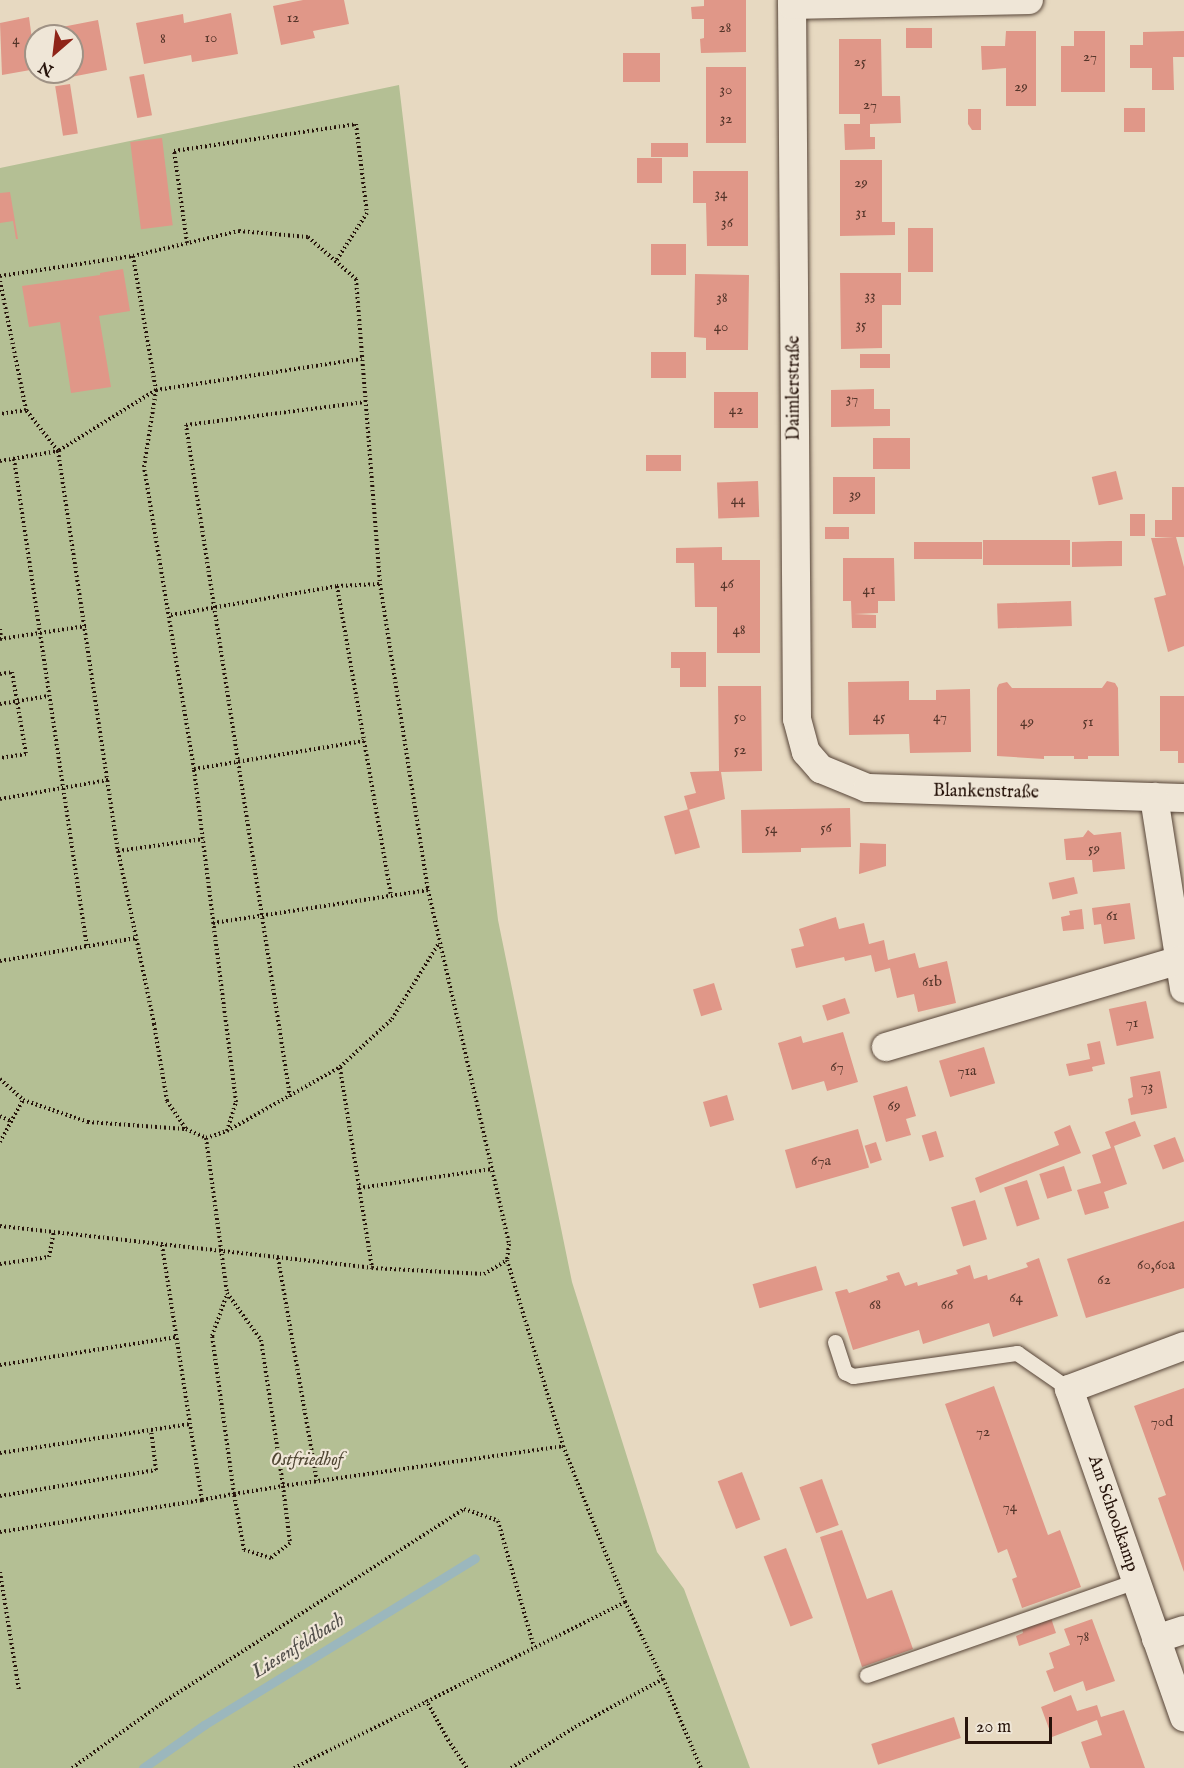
<!DOCTYPE html>
<meta charset="utf-8">
<style>
body{margin:0}
#map{position:relative;width:1184px;height:1768px;overflow:hidden;background:#e7d9c1;font-family:"IM FELL English",serif}
div>[style]{position:absolute}
.green>*{inset:0;background:#b4bf94}
.stream>*{height:9px;margin:-4.5px;padding:0 4.5px;transform-origin:4.5px;border-radius:4.5px;background:#9bb7bd}
.building>*{inset:0;background:#e09788;transform-origin:0 0}
.path>*{height:4px;margin-top:-2px;transform-origin:0;background:repeating-linear-gradient(90deg,#27140b 0 1.5px,transparent 0 4.5px)}
.roads{filter:drop-shadow(0 0 2px #574538) drop-shadow(0 0 2px #574538)}
.service>*{height:15px;margin:-7.5px;padding:0 7.5px;transform-origin:7.5px;border-radius:7.5px;background:#efe6d7}
.minor>*{height:28px;margin:-14px;padding:0 14px;transform-origin:14px;border-radius:14px;background:#efe6d7}
span{translate:-50% -50%;white-space:nowrap;text-align:center;line-height:1.15;-webkit-text-stroke:4.5px #efe6d7;paint-order:stroke}
.number-label{font-size:15px;color:#55352a}
.number-label span{-webkit-text-stroke-width:0}
.street-label{font-size:18px;color:#27140b}
.park-label{font-size:18px;color:#514734;font-style:italic}
.water-label{font-size:20px;color:#504d49;font-style:italic}
.north{position:absolute;left:24px;top:24px;width:60px;height:60px;box-sizing:border-box;background:#efe6d7;border:2px solid #9f9285;border-radius:50%;rotate:208deg;font-size:16px;font-weight:700;line-height:24px;text-align:center;color:#27140b}
.north::after{content:'';display:block;margin:auto;width:21px;height:27px;background:#8f2418;clip-path:polygon(50% 0,100% 100%,50% 72%,0 100%)}
.scale{position:absolute;left:965px;top:1717px;width:87px;height:27px;box-sizing:border-box;border:3px solid #27140b;border-top:0;padding-left:8px;font-size:18px;line-height:21px;white-space:nowrap;color:#27140b;-webkit-text-stroke:4px #efe6d7;paint-order:stroke}
</style>
<div id="map">
<div class="green">
<div style="clip-path:polygon(399px 85px,498px 920px,572px 1282px,657px 1552px,684px 1589px,750px 1768px,0 1768px,0 168px)"></div>
</div>
<div class="stream">
<div style="left:143px;top:1768px;width:75px;rotate:-35.2deg"></div>
<div style="left:204px;top:1725px;width:318px;rotate:-31.6deg"></div>
</div>
<div class="building">
<div style="clip-path:polygon(303px 0,344px 0,349px 24px,313px 31px,315px 38px,281px 45px,273px 6px)"></div>
<div style="clip-path:polygon(704px 0,746px 0,746px 52px,701px 53px,700px 39px,704px 38px,704px 19px,692px 19px,691px 7px,704px 6px)"></div>
<div style="clip-path:polygon(231px 13px,238px 54px,192px 62px,191px 55px,144px 64px,136px 23px,183px 14px,184px 23px)"></div>
<div style="clip-path:polygon(29px 17px,36px 69px,2px 75px,0 23px)"></div>
<div style="clip-path:polygon(98px 20px,107px 70px,71px 77px,72px 36px,64px 36px,62px 27px)"></div>
<div style="left:932px;top:28px;width:20px;height:26px;rotate:90deg"></div>
<div style="clip-path:polygon(1006px 31px,1036px 31px,1036px 106px,1006px 106px,1006px 68px,982px 70px,981px 46px,1005px 46px)"></div>
<div style="clip-path:polygon(1074px 31px,1105px 31px,1105px 92px,1061px 92px,1061px 46px,1074px 46px)"></div>
<div style="clip-path:polygon(1184px 31px,1184px 57px,1173px 57px,1174px 90px,1152px 90px,1152px 68px,1130px 68px,1130px 45px,1143px 45px,1143px 32px)"></div>
<div style="clip-path:polygon(839px 39px,881px 39px,882px 96px,900px 96px,901px 123px,870px 124px,870px 137px,875px 137px,875px 149px,845px 150px,844px 124px,860px 124px,860px 114px,839px 114px)"></div>
<div style="left:623px;top:53px;width:37px;height:29px"></div>
<div style="left:706px;top:67px;width:40px;height:76px"></div>
<div style="left:144px;top:74px;width:42px;height:15px;rotate:79deg"></div>
<div style="left:70px;top:84px;width:50px;height:15px;rotate:81deg"></div>
<div style="left:1124px;top:108px;width:21px;height:24px"></div>
<div style="clip-path:polygon(968px 109px,981px 109px,981px 130px,972px 130px,968px 124px)"></div>
<div style="left:162px;top:138px;width:88px;height:32px;rotate:83deg"></div>
<div style="left:651px;top:143px;width:37px;height:14px"></div>
<div style="left:637px;top:158px;width:25px;height:25px"></div>
<div style="clip-path:polygon(840px 160px,882px 160px,882px 222px,895px 222px,895px 235px,840px 236px)"></div>
<div style="clip-path:polygon(693px 171px,748px 171px,748px 246px,707px 246px,706px 203px,693px 203px)"></div>
<div style="clip-path:polygon(10px 192px,18px 239px,16px 239px,13px 221px,0 223px,0 193px)"></div>
<div style="left:908px;top:228px;width:25px;height:44px"></div>
<div style="left:651px;top:244px;width:35px;height:31px"></div>
<div style="clip-path:polygon(123px 269px,130px 311px,99px 316px,111px 387px,71px 393px,60px 322px,29px 327px,22px 286px,100px 275px,100px 273px)"></div>
<div style="clip-path:polygon(840px 273px,901px 273px,901px 305px,882px 305px,882px 348px,841px 349px)"></div>
<div style="clip-path:polygon(695px 274px,749px 275px,748px 350px,706px 350px,706px 338px,694px 337px)"></div>
<div style="left:651px;top:352px;width:35px;height:26px"></div>
<div style="left:860px;top:354px;width:30px;height:14px"></div>
<div style="clip-path:polygon(874px 389px,874px 409px,890px 409px,890px 426px,831px 427px,831px 390px)"></div>
<div style="left:714px;top:392px;width:44px;height:36px"></div>
<div style="left:873px;top:438px;width:37px;height:31px"></div>
<div style="left:681px;top:455px;width:16px;height:35px;rotate:90deg"></div>
<div style="left:1116px;top:471px;width:29px;height:25px;rotate:76deg"></div>
<div style="left:833px;top:477px;width:42px;height:37px"></div>
<div style="left:758px;top:481px;width:36px;height:41px;rotate:88deg"></div>
<div style="clip-path:polygon(1172px 487px,1184px 487px,1184px 537px,1176px 537px,1184px 567px,1184px 646px,1168px 652px,1154px 598px,1166px 595px,1151px 538px,1174px 538px,1155px 537px,1155px 520px,1172px 520px)"></div>
<div style="left:1130px;top:514px;width:15px;height:22px"></div>
<div style="left:849px;top:527px;width:12px;height:24px;rotate:90deg"></div>
<div style="left:1070px;top:540px;width:25px;height:87px;rotate:90deg"></div>
<div style="clip-path:polygon(1109px 541px,1122px 541px,1122px 566px,1072px 567px,1072px 542px)"></div>
<div style="left:982px;top:542px;width:17px;height:68px;rotate:90deg"></div>
<div style="clip-path:polygon(722px 547px,722px 560px,760px 560px,760px 653px,717px 653px,717px 607px,695px 607px,694px 563px,676px 563px,676px 548px)"></div>
<div style="clip-path:polygon(843px 558px,894px 558px,895px 601px,878px 601px,878px 613px,854px 614px,876px 615px,876px 628px,852px 628px,851px 601px,843px 601px)"></div>
<div style="left:1071px;top:601px;width:25px;height:74px;rotate:88deg"></div>
<div style="clip-path:polygon(671px 652px,706px 652px,706px 687px,680px 687px,680px 668px,671px 668px)"></div>
<div style="clip-path:polygon(909px 681px,909px 700px,936px 700px,936px 690px,970px 689px,971px 752px,910px 753px,909px 734px,849px 735px,848px 682px)"></div>
<div style="clip-path:polygon(1107px 681px,1115px 683px,1118px 688px,1119px 756px,1088px 756px,1088px 759px,1074px 759px,1074px 756px,1044px 756px,1044px 759px,997px 756px,997px 688px,999px 684px,1007px 682px,1012px 688px,1102px 688px)"></div>
<div style="clip-path:polygon(718px 686px,761px 686px,762px 771px,721px 772px,725px 799px,688px 810px,684px 796px,696px 793px,690px 772px,719px 771px)"></div>
<div style="clip-path:polygon(1160px 696px,1184px 696px,1184px 763px,1178px 763px,1178px 751px,1160px 751px)"></div>
<div style="clip-path:polygon(850px 808px,851px 847px,801px 848px,801px 852px,742px 853px,741px 810px)"></div>
<div style="left:689px;top:809px;width:40px;height:26px;rotate:74deg"></div>
<div style="clip-path:polygon(1088px 830px,1094px 835px,1121px 832px,1125px 869px,1093px 872px,1092px 860px,1066px 860px,1064px 839px,1083px 837px)"></div>
<div style="clip-path:polygon(860px 843px,886px 844px,886px 866px,859px 874px)"></div>
<div style="left:1074px;top:877px;width:17px;height:26px;rotate:77deg"></div>
<div style="clip-path:polygon(1130px 903px,1135px 939px,1104px 944px,1101px 924px,1094px 925px,1092px 908px)"></div>
<div style="clip-path:polygon(1082px 909px,1084px 929px,1063px 931px,1061px 917px,1070px 915px,1069px 911px)"></div>
<div style="clip-path:polygon(836px 917px,839px 929px,864px 923px,869px 944px,884px 940px,888px 960px,915px 953px,919px 968px,947px 961px,956px 1003px,918px 1012px,914px 994px,897px 998px,890px 968px,875px 972px,871px 955px,845px 961px,844px 957px,796px 968px,791px 949px,804px 946px,799px 929px)"></div>
<div style="left:714px;top:983px;width:28px;height:22px;rotate:73deg"></div>
<div style="left:845px;top:998px;width:16px;height:24px;rotate:72deg"></div>
<div style="left:1146px;top:1001px;width:38px;height:38px;rotate:78deg"></div>
<div style="clip-path:polygon(843px 1032px,858px 1082px,827px 1091px,824px 1081px,792px 1090px,778px 1043px,801px 1036px,803px 1043px)"></div>
<div style="clip-path:polygon(1100px 1041px,1105px 1064px,1092px 1067px,1093px 1071px,1069px 1076px,1066px 1064px,1090px 1059px,1087px 1044px)"></div>
<div style="left:984px;top:1047px;width:38px;height:47px;rotate:73deg"></div>
<div style="clip-path:polygon(1160px 1071px,1167px 1108px,1131px 1115px,1128px 1099px,1133px 1097px,1130px 1077px)"></div>
<div style="clip-path:polygon(907px 1086px,916px 1116px,906px 1119px,911px 1135px,886px 1142px,873px 1096px)"></div>
<div style="left:727px;top:1095px;width:26px;height:25px;rotate:74deg"></div>
<div style="clip-path:polygon(1135px 1121px,1141px 1136px,1114px 1146px,1127px 1184px,1104px 1192px,1109px 1208px,1085px 1215px,1077px 1190px,1101px 1183px,1092px 1155px,1111px 1148px,1105px 1132px)"></div>
<div style="clip-path:polygon(1070px 1125px,1081px 1153px,980px 1193px,975px 1178px,1059px 1145px,1054px 1132px)"></div>
<div style="left:858px;top:1129px;width:40px;height:76px;rotate:74deg"></div>
<div style="left:936px;top:1131px;width:27px;height:15px;rotate:73deg"></div>
<div style="left:1175px;top:1137px;width:26px;height:23px;rotate:69deg"></div>
<div style="left:876px;top:1142px;width:19px;height:12px;rotate:72deg"></div>
<div style="left:1064px;top:1166px;width:26px;height:26px;rotate:72deg"></div>
<div style="left:1027px;top:1180px;width:41px;height:24px;rotate:72deg"></div>
<div style="left:975px;top:1200px;width:41px;height:25px;rotate:73deg"></div>
<div style="clip-path:polygon(1184px 1221px,1184px 1288px,1086px 1318px,1067px 1259px)"></div>
<div style="clip-path:polygon(1039px 1258px,1058px 1316px,993px 1337px,989px 1323px,923px 1344px,919px 1330px,853px 1350px,835px 1292px,847px 1289px,849px 1293px,888px 1280px,886px 1276px,899px 1272px,905px 1286px,917px 1282px,918px 1286px,958px 1274px,956px 1270px,970px 1265px,974px 1279px,987px 1275px,988px 1280px,1028px 1267px,1026px 1263px)"></div>
<div style="left:816px;top:1266px;width:25px;height:66px;rotate:74deg"></div>
<div style="clip-path:polygon(994px 1386px,1048px 1535px,1060px 1530px,1081px 1587px,1022px 1608px,1012px 1579px,1017px 1577px,1007px 1549px,998px 1553px,945px 1404px)"></div>
<div style="clip-path:polygon(1184px 1388px,1184px 1572px,1158px 1498px,1166px 1495px,1134px 1406px)"></div>
<div style="left:742px;top:1472px;width:51px;height:26px;rotate:69deg"></div>
<div style="left:822px;top:1479px;width:49px;height:24px;rotate:70deg"></div>
<div style="clip-path:polygon(842px 1530px,867px 1599px,892px 1590px,913px 1649px,862px 1667px,820px 1537px)"></div>
<div style="left:786px;top:1548px;width:75px;height:24px;rotate:69deg"></div>
<div style="clip-path:polygon(1051px 1618px,1056px 1633px,1019px 1646px,1016px 1636px,1023px 1633px,1022px 1629px)"></div>
<div style="clip-path:polygon(1092px 1619px,1115px 1681px,1086px 1691px,1083px 1681px,1054px 1692px,1046px 1671px,1054px 1668px,1049px 1653px,1070px 1645px,1064px 1629px)"></div>
<div style="clip-path:polygon(1071px 1695px,1077px 1711px,1097px 1705px,1101px 1717px,1124px 1710px,1145px 1768px,1090px 1768px,1081px 1742px,1102px 1735px,1097px 1720px,1052px 1737px,1041px 1707px)"></div>
<div style="left:954px;top:1717px;width:22px;height:87px;rotate:72deg"></div>
</div>
<div class="path">
<div style="left:187px;top:243px;width:93px;rotate:-98deg"></div>
<div style="left:174px;top:151px;width:184px;rotate:-8.4deg"></div>
<div style="left:356px;top:124px;width:90px;rotate:83deg"></div>
<div style="left:367px;top:213px;width:57px;rotate:122.9deg"></div>
<div style="left:133px;top:256px;width:109px;rotate:-13.3deg"></div>
<div style="left:239px;top:231px;width:69px;rotate:5deg"></div>
<div style="left:308px;top:237px;width:64px;rotate:41.2deg"></div>
<div style="left:356px;top:279px;width:306px;rotate:85.5deg"></div>
<div style="left:0;top:276px;width:134px;rotate:-8.6deg"></div>
<div style="left:133px;top:256px;width:136px;rotate:80.3deg"></div>
<div style="left:156px;top:390px;width:115px;rotate:148.1deg"></div>
<div style="left:58px;top:451px;width:52px;rotate:-128deg"></div>
<div style="left:26px;top:410px;width:26px;rotate:171deg"></div>
<div style="left:0;top:281px;width:132px;rotate:78.6deg"></div>
<div style="left:14px;top:459px;width:492px;rotate:81.5deg"></div>
<div style="left:0;top:461px;width:59px;rotate:-9.8deg"></div>
<div style="left:58px;top:451px;width:404px;rotate:81.5deg"></div>
<div style="left:118px;top:851px;width:177px;rotate:78.2deg"></div>
<div style="left:154px;top:1024px;width:78px;rotate:80.4deg"></div>
<div style="left:167px;top:1101px;width:34px;rotate:56deg"></div>
<div style="left:186px;top:1129px;width:22px;rotate:24deg"></div>
<div style="left:206px;top:1138px;width:156px;rotate:82.3deg"></div>
<div style="left:227px;top:1293px;width:58px;rotate:54.1deg"></div>
<div style="left:261px;top:1340px;width:148px;rotate:81.4deg"></div>
<div style="left:283px;top:1486px;width:283px;rotate:-8.1deg"></div>
<div style="left:337px;top:586px;width:314px;rotate:80.1deg"></div>
<div style="left:171px;top:615px;width:169px;rotate:-9.9deg"></div>
<div style="left:337px;top:586px;width:43px;rotate:-2.7deg"></div>
<div style="left:380px;top:584px;width:310px;rotate:81.1deg"></div>
<div style="left:428px;top:890px;width:363px;rotate:77.1deg"></div>
<div style="left:509px;top:1244px;width:16px;rotate:97deg"></div>
<div style="left:507px;top:1260px;width:194px;rotate:73.2deg"></div>
<div style="left:563px;top:1446px;width:168px;rotate:68.3deg"></div>
<div style="left:625px;top:1602px;width:86px;rotate:63.7deg"></div>
<div style="left:663px;top:1679px;width:97px;rotate:66.9deg"></div>
<div style="left:0;top:629px;width:10px;rotate:84deg"></div>
<div style="left:0;top:639px;width:87px;rotate:-8.6deg"></div>
<div style="left:0;top:674px;width:12px;rotate:-9deg"></div>
<div style="left:12px;top:672px;width:83px;rotate:80.3deg"></div>
<div style="left:26px;top:754px;width:26px;rotate:171deg"></div>
<div style="left:0;top:704px;width:49px;rotate:-9.5deg"></div>
<div style="left:194px;top:769px;width:172px;rotate:-9.4deg"></div>
<div style="left:0;top:799px;width:110px;rotate:-10deg"></div>
<div style="left:118px;top:851px;width:86px;rotate:-8deg"></div>
<div style="left:213px;top:923px;width:218px;rotate:-8.7deg"></div>
<div style="left:0;top:961px;width:138px;rotate:-9.6deg"></div>
<div style="left:340px;top:1068px;width:203px;rotate:80.9deg"></div>
<div style="left:0;top:1079px;width:31px;rotate:42deg"></div>
<div style="left:23px;top:1100px;width:69px;rotate:18.7deg"></div>
<div style="left:88px;top:1122px;width:97px;rotate:4.1deg"></div>
<div style="left:290px;top:1097px;width:680px;rotate:-98.8deg"></div>
<div style="left:186px;top:425px;width:180px;rotate:-7.3deg"></div>
<div style="left:0;top:1116px;width:12px;rotate:24deg"></div>
<div style="left:227px;top:1131px;width:130px;rotate:-29.5deg"></div>
<div style="left:340px;top:1067px;width:71px;rotate:-42.7deg"></div>
<div style="left:392px;top:1019px;width:89px;rotate:-58.3deg"></div>
<div style="left:206px;top:1138px;width:22px;rotate:-18deg"></div>
<div style="left:227px;top:1131px;width:30px;rotate:-73deg"></div>
<div style="left:236px;top:1102px;width:336px;rotate:-97.2deg"></div>
<div style="left:194px;top:769px;width:306px;rotate:-99.4deg"></div>
<div style="left:144px;top:467px;width:78px;rotate:-81.1deg"></div>
<div style="left:156px;top:390px;width:208px;rotate:-8.6deg"></div>
<div style="left:0;top:1142px;width:48px;rotate:-61.3deg"></div>
<div style="left:359px;top:1188px;width:134px;rotate:-8.1deg"></div>
<div style="left:0;top:1226px;width:374px;rotate:6.4deg"></div>
<div style="left:372px;top:1268px;width:112px;rotate:3.1deg"></div>
<div style="left:484px;top:1274px;width:27px;rotate:-31deg"></div>
<div style="left:162px;top:1245px;width:258px;rotate:81.1deg"></div>
<div style="left:278px;top:1258px;width:226px;rotate:80.1deg"></div>
<div style="left:0;top:1264px;width:49px;rotate:-8.1deg"></div>
<div style="left:49px;top:1257px;width:25px;rotate:-79deg"></div>
<div style="left:0;top:1365px;width:179px;rotate:-9deg"></div>
<div style="left:0;top:1453px;width:192px;rotate:-8.7deg"></div>
<div style="left:0;top:1496px;width:158px;rotate:-9.5deg"></div>
<div style="left:156px;top:1470px;width:40px;rotate:-97.1deg"></div>
<div style="left:0;top:1532px;width:205px;rotate:-9deg"></div>
<div style="left:202px;top:1500px;width:33px;rotate:-11deg"></div>
<div style="left:234px;top:1494px;width:50px;rotate:-9.3deg"></div>
<div style="left:283px;top:1486px;width:57px;rotate:83deg"></div>
<div style="left:290px;top:1543px;width:24px;rotate:142deg"></div>
<div style="left:271px;top:1558px;width:28px;rotate:-163deg"></div>
<div style="left:244px;top:1550px;width:57px;rotate:-100.1deg"></div>
<div style="left:234px;top:1494px;width:160px;rotate:-97.9deg"></div>
<div style="left:212px;top:1336px;width:45px;rotate:-70.3deg"></div>
<div style="left:0;top:1572px;width:120px;rotate:80.9deg"></div>
<div style="left:426px;top:1700px;width:46px;rotate:61.2deg"></div>
<div style="left:448px;top:1740px;width:34px;rotate:56deg"></div>
<div style="left:72px;top:1768px;width:111px;rotate:-35.8deg"></div>
<div style="left:162px;top:1703px;width:359px;rotate:-32.7deg"></div>
<div style="left:464px;top:1509px;width:36px;rotate:19deg"></div>
<div style="left:498px;top:1521px;width:131px;rotate:74.1deg"></div>
<div style="left:294px;top:1768px;width:370px;rotate:-26.6deg"></div>
<div style="left:511px;top:1768px;width:76px;rotate:-32.6deg"></div>
<div style="left:575px;top:1727px;width:100px;rotate:-28.6deg"></div>
</div>
<div class="roads">
<div class="service">
<div style="left:835px;top:1342px;width:32px;rotate:72deg"></div>
<div style="left:845px;top:1372px;width:9px;rotate:27deg"></div>
<div style="left:853px;top:1376px;width:166px;rotate:-8deg"></div>
<div style="left:1017px;top:1353px;width:63px;rotate:34.7deg"></div>
<div style="left:867px;top:1675px;width:285px;rotate:-19.3deg"></div>
</div>
<div class="minor">
<div style="left:792px;top:0;width:719px;rotate:89.6deg"></div>
<div style="left:797px;top:719px;width:34px;rotate:75deg"></div>
<div style="left:806px;top:752px;width:23px;rotate:49deg"></div>
<div style="left:821px;top:769px;width:50px;rotate:22.4deg"></div>
<div style="left:867px;top:788px;width:317px;rotate:1.8deg"></div>
<div style="left:792px;top:5px;width:237px;rotate:-1.2deg"></div>
<div style="left:1154px;top:797px;width:194px;rotate:81.1deg"></div>
<div style="left:886px;top:1047px;width:307px;rotate:-16.5deg"></div>
<div style="left:1184px;top:1346px;width:123px;rotate:159.5deg"></div>
<div style="left:1069px;top:1389px;width:348px;rotate:70.7deg"></div>
<div style="left:1156px;top:1639px;width:29px;rotate:-18deg"></div>
</div>
</div>
<div class="number-label">
<span style="left:293px;top:18px">12</span>
<span style="left:725px;top:28px">28</span>
<span style="left:211px;top:38px">10</span>
<span style="left:163px;top:39px">8</span>
<span style="left:16px;top:40px">4</span>
<span style="left:1090px;top:57px">27</span>
<span style="left:860px;top:62px">25</span>
<span style="left:1021px;top:87px">29</span>
<span style="left:726px;top:90px">30</span>
<span style="left:870px;top:105px">27</span>
<span style="left:726px;top:119px">32</span>
<span style="left:861px;top:183px">29</span>
<span style="left:721px;top:194px">34</span>
<span style="left:861px;top:213px">31</span>
<span style="left:727px;top:223px">36</span>
<span style="left:870px;top:296px">33</span>
<span style="left:722px;top:298px">38</span>
<span style="left:861px;top:325px">35</span>
<span style="left:721px;top:327px">40</span>
<span style="left:852px;top:399px">37</span>
<span style="left:736px;top:410px">42</span>
<span style="left:855px;top:495px">39</span>
<span style="left:738px;top:500px">44</span>
<span style="left:727px;top:584px">46</span>
<span style="left:869px;top:590px">41</span>
<span style="left:739px;top:630px">48</span>
<span style="left:740px;top:717px">50</span>
<span style="left:879px;top:717px">45</span>
<span style="left:940px;top:717px">47</span>
<span style="left:1027px;top:722px">49</span>
<span style="left:1088px;top:722px">51</span>
<span style="left:740px;top:750px">52</span>
<span style="left:826px;top:828px">56</span>
<span style="left:771px;top:829px">54</span>
<span style="left:1094px;top:849px">59</span>
<span style="left:1112px;top:916px">61</span>
<span style="left:932px;top:982px">61b</span>
<span style="left:1132px;top:1023px">71</span>
<span style="left:837px;top:1067px">67</span>
<span style="left:967px;top:1071px">71a</span>
<span style="left:1147px;top:1087px">73</span>
<span style="left:894px;top:1106px">69</span>
<span style="left:821px;top:1161px">67a</span>
<span style="left:1156px;top:1265px">60,60a</span>
<span style="left:1104px;top:1280px">62</span>
<span style="left:1016px;top:1298px">64</span>
<span style="left:875px;top:1305px">68</span>
<span style="left:947px;top:1305px">66</span>
<span style="left:1162px;top:1422px">70d</span>
<span style="left:983px;top:1432px">72</span>
<span style="left:1010px;top:1507px">74</span>
<span style="left:1083px;top:1637px">78</span>
</div>
<div class="street-label">
<span style="left:795px;top:388px;rotate:-90deg">Daimlerstraße</span>
<span style="left:986px;top:793px;rotate:1deg">Blankenstraße</span>
<span style="left:1112px;top:1514px;rotate:71deg">Am Schoolkamp</span>
</div>
<div class="park-label">
<span style="left:307px;top:1461px">Ostfriedhof</span>
</div>
<div class="water-label">
<span style="left:298px;top:1646px;rotate:-32deg">Liesenfeldbach</span>
</div>
<div class="north">N</div>
<div class="scale">20 m</div>
</div>
